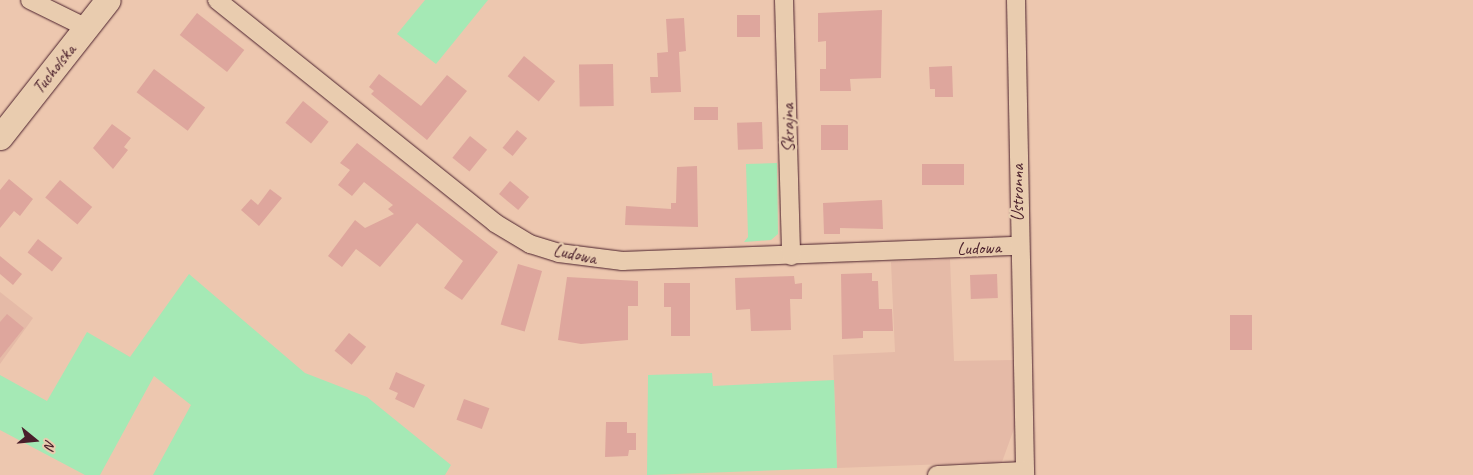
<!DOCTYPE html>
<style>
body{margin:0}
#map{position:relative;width:1473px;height:475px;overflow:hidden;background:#edc7af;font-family:Caveat,sans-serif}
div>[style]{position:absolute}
.built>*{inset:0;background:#e5baa7}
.green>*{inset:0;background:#a5e9b5}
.building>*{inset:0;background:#dea69d;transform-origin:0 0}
.roads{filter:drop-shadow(0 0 1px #4a1f2b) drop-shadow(0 0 1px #4a1f2b)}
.minor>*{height:18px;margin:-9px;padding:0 9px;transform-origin:9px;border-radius:9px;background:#e9ccaf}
.secondary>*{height:25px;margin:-12.5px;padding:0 12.5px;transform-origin:12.5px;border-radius:12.5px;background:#e9ccaf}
span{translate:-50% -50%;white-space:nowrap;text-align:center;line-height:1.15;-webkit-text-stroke:4.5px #e9ccaf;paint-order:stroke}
.street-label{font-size:18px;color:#4a1f2b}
.north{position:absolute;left:10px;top:415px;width:50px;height:50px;-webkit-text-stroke:4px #e9ccaf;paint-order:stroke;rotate:107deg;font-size:14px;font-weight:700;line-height:20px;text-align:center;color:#4a1f2b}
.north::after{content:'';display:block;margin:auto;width:18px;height:22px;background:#4a1f2b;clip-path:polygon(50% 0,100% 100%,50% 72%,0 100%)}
</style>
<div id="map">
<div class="built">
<div style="clip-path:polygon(950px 259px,954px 361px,1014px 360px,1015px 426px,1002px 462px,837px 468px,833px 355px,895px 352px,891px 262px)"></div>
<div style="clip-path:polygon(0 292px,33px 318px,0 364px)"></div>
</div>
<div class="green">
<div style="clip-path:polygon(425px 0,488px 0,436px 64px,397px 34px)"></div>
<div style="clip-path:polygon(777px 163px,778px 234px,771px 240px,744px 242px,748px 237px,746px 164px)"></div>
<div style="clip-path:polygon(189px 274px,305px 373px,367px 397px,451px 465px,445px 475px,153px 475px,191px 405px,154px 376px,100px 475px,85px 475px,0 430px,0 375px,47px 401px,87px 332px,130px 357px)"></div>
<div style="clip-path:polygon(712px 373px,713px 386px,834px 380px,837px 468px,647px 475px,648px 375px)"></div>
</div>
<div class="building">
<div style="clip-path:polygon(882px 10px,881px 78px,850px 79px,851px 91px,820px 91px,820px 69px,826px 69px,826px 41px,818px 42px,818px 13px)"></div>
<div style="left:197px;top:13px;width:60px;height:28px;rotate:38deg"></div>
<div style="left:737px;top:15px;width:23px;height:22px"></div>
<div style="clip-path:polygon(684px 18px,686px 51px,679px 52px,681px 92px,651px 93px,650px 77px,658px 77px,657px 53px,668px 52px,666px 19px)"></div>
<div style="left:524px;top:56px;width:40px;height:26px;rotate:39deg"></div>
<div style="left:613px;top:64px;width:42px;height:34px;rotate:89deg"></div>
<div style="clip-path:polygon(952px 66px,953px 97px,935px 97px,935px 89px,930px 89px,929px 67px)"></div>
<div style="left:154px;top:69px;width:64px;height:29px;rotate:37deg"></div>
<div style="clip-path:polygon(379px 74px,421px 106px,447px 75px,467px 91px,427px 140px,371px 94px,374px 91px,369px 87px)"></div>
<div style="left:303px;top:101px;width:33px;height:28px;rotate:39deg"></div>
<div style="left:718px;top:107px;width:13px;height:24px;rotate:90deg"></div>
<div style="left:762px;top:122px;width:27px;height:25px;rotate:88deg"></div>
<div style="clip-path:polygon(112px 124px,131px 138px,124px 147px,128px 150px,113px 169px,93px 148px)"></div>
<div style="left:821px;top:125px;width:27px;height:25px"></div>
<div style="left:517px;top:130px;width:13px;height:23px;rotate:39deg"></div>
<div style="left:470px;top:136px;width:22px;height:28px;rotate:39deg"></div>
<div style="clip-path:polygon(357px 143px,498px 252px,462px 300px,444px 288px,463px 261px,417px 223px,380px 267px,356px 249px,342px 267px,328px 256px,355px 220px,365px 228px,394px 214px,388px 209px,393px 205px,364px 182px,352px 196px,338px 185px,350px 170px,340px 163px)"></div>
<div style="left:964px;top:164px;width:21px;height:42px;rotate:90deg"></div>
<div style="clip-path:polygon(697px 166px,698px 227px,625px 225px,626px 206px,671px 209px,671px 203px,676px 203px,677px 167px)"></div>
<div style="clip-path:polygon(9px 179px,33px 199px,20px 216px,14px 211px,0 228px,0 190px)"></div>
<div style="left:60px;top:180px;width:42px;height:23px;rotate:40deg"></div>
<div style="left:510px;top:181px;width:25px;height:17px;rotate:40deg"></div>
<div style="clip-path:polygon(270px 189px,282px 198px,259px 226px,241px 210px,251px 199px,258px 205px)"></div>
<div style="clip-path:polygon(882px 200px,883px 229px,840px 228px,840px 234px,824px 234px,823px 203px)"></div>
<div style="left:38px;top:239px;width:31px;height:17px;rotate:38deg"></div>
<div style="clip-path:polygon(0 256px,22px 274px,13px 285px,0 274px)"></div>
<div style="left:518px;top:264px;width:25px;height:63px;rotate:16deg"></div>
<div style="clip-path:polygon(872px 273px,872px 281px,878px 281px,879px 309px,892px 309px,893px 331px,863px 331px,863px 338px,842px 339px,841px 274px)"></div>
<div style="left:997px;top:274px;width:24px;height:27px;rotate:88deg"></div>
<div style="clip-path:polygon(794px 276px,795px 284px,802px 283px,802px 299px,790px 299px,791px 330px,751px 331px,750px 309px,736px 310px,735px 278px)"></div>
<div style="clip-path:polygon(567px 277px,638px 281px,638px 306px,628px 306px,628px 340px,581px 344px,558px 340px)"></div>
<div style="clip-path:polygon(664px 283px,690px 283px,690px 336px,671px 336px,671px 307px,664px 307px)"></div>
<div style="clip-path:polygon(7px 314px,24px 328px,0 358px,0 322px)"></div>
<div style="left:1230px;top:315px;width:22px;height:35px"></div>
<div style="left:349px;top:333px;width:22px;height:23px;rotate:39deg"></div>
<div style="clip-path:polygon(396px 372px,425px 385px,414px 408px,395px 399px,398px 393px,389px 389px)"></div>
<div style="left:464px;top:399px;width:27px;height:22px;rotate:20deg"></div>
<div style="clip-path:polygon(606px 422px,627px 422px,627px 433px,636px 433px,636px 450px,629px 450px,628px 456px,605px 457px)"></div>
</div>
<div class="roads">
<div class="minor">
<div style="left:30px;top:0;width:64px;rotate:26.2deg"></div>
<div style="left:217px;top:0;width:356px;rotate:38.7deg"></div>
<div style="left:495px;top:223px;width:41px;rotate:31deg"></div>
<div style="left:530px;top:244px;width:30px;rotate:17deg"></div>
<div style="left:559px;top:253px;width:64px;rotate:7.2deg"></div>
<div style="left:622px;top:261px;width:396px;rotate:-2.2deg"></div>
<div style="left:784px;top:0;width:256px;rotate:88.4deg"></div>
<div style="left:1016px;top:0;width:475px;rotate:88.9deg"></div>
<div style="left:937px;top:475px;width:88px;rotate:-2.6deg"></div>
</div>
<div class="secondary">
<div style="left:0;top:137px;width:174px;rotate:-51.8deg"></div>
</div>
</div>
<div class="street-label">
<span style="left:54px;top:69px;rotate:-52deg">Tucholska</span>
<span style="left:788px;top:128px;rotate:-91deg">Skrajna</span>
<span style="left:1017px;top:193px;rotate:-90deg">Ustronna</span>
<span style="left:979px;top:248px;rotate:-2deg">Ludowa</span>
<span style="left:575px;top:254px;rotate:11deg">Ludowa</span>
</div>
<div class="north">N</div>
</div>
